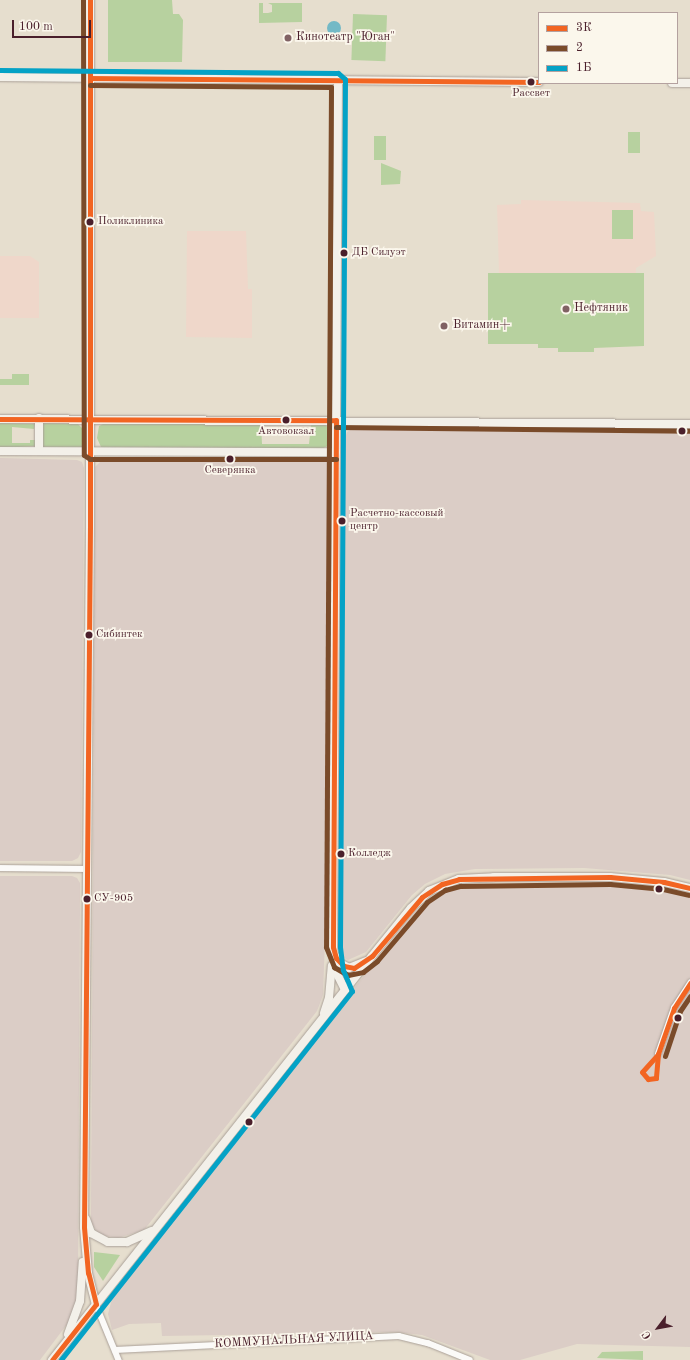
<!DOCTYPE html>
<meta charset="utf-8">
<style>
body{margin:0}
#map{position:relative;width:690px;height:1360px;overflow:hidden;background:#e6dece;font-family:"Old Standard TT",serif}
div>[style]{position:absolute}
.built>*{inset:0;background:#efd7ca}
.industrial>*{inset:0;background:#dbcdc6}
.green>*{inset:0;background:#b7d19f;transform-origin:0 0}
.water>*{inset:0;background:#73b9c6}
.round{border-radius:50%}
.roads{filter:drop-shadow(0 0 1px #aaa098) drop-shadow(0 0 1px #aaa098)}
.street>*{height:5.5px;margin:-2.75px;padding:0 2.75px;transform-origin:2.75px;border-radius:2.75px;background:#fbfaf8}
.secondary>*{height:8px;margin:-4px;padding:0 4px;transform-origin:4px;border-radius:4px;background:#f3f0e9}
.bus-1>*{height:5px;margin:-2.5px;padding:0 2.5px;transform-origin:2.5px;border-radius:2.5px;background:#f26522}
.bus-2>*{height:5px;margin:-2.5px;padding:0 2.5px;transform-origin:2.5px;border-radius:2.5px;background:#7a4b2a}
.bus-3>*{height:5px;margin:-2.5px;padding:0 2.5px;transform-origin:2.5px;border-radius:2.5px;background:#04a2c6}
.dots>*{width:11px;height:11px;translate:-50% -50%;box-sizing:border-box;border:2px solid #fbf7ec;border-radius:50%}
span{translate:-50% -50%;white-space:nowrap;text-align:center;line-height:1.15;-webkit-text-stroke:3.5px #fbf7ec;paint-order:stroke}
.bus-label{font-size:11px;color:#4a1f2b}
.left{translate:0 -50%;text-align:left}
.poi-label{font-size:12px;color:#4a1f2b}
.street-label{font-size:12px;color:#4a1f2b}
.legend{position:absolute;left:538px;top:12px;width:140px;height:72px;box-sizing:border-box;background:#fbf7ec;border:1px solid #b4a19f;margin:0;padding:5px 7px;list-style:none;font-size:12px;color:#4a1f2b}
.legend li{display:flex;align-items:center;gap:8px;height:20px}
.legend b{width:20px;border:1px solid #b4a19f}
.north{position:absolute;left:638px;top:1308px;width:40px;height:40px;-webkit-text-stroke:3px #fbf7ec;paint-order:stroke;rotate:238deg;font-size:11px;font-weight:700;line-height:16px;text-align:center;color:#4a1f2b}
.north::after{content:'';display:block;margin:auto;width:14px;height:18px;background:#4a1f2b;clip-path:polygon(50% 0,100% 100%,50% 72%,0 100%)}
.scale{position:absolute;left:12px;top:20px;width:79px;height:18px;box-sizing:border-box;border:2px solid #4a1f2b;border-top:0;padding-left:5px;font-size:12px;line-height:14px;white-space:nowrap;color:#4a1f2b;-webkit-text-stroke:3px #fbf7ec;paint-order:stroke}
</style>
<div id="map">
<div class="built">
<div style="clip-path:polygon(521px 200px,640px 203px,641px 211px,654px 212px,656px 256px,636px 268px,636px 273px,499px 273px,497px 205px,521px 204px)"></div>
<div style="clip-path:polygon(187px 231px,246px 231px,248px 289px,252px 289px,252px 338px,186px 337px)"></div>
<div style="clip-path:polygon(0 256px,30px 256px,39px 262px,39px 318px,0 318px)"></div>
</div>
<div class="industrial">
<div style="clip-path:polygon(358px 425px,690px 428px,690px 880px,670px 875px,584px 868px,475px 869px,445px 874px,425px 884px,412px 895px,366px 952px,348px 960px,343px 957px,338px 949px,343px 444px,347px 432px)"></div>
<div style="clip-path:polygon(0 458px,77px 460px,82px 462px,84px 468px,81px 852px,78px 858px,72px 861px,0 861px)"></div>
<div style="clip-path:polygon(103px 459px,327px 461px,327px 882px,323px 995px,317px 1011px,144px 1230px,118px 1238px,100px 1235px,91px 1224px,95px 467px)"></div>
<div style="clip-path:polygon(0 876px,72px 876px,77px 878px,80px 883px,78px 1297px,71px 1319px,40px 1360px,0 1360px)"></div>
<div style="clip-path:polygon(584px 883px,665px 891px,690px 898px,690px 1347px,577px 1344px,520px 1360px,490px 1360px,422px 1335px,395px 1332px,162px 1336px,161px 1323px,129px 1324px,112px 1330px,108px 1314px,112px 1299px,124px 1277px,414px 913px,432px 897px,450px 888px,477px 885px)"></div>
</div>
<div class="green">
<div style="clip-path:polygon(108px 0,172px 0,173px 14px,179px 14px,183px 20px,182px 62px,108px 62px)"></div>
<div style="clip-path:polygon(259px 3px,263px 3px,263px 13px,268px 13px,272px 12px,272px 5px,268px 3px,302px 3px,302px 22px,259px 23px)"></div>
<div style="left:353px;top:14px;width:34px;height:46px;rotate:2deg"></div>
<div style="left:628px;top:132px;width:12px;height:21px"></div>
<div style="left:374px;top:136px;width:12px;height:24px"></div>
<div style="clip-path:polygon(381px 163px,401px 171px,400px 184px,381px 185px)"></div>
<div style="left:612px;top:210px;width:21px;height:29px"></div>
<div style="clip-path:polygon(488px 273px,644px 273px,644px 346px,594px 348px,594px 352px,558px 352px,558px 348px,538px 348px,538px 344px,488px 344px)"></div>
<div style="clip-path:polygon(12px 374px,29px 374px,29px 385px,0 385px,0 379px,12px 379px)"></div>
<div style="clip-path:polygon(0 423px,35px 424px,34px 429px,12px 427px,12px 443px,30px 443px,30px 440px,35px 440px,36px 446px,0 448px)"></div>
<div style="clip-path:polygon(43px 423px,78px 424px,85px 431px,85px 444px,83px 447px,43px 449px)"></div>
<div style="clip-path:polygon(103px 424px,261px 424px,262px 444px,309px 444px,311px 425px,324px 424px,330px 429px,330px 445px,321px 449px,106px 449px,101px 447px,97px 438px,99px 426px)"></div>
<div style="clip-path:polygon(94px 1252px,120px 1255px,103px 1281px,94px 1267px)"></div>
<div style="clip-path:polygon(643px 1351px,643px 1360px,597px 1358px,602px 1352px)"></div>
</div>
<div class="water">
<div class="round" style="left:327px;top:21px;width:14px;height:14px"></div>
</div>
<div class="roads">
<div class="street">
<div style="left:0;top:868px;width:86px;rotate:0.7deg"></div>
<div style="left:658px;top:1054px;width:49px;rotate:-70.8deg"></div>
<div style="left:674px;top:1008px;width:30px;rotate:-57deg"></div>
<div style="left:96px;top:1304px;width:61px;rotate:67.7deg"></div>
<div style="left:115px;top:1350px;width:284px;rotate:-2.8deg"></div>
<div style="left:399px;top:1336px;width:30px;rotate:14deg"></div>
<div style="left:428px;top:1343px;width:45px;rotate:22deg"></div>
</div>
<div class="secondary">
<div style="left:90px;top:0;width:527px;rotate:90deg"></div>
<div style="left:90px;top:527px;width:700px;rotate:90.49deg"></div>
<div style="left:84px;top:1227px;width:46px;rotate:85deg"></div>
<div style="left:88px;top:1273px;width:32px;rotate:76deg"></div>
<div style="left:0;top:77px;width:539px;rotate:0.53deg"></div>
<div style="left:338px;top:80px;width:867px;rotate:90.33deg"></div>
<div style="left:333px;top:947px;width:25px;rotate:83deg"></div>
<div style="left:336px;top:972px;width:20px;rotate:63deg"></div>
<div style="left:672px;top:83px;width:18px"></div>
<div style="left:39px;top:418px;width:33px;rotate:90deg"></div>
<div style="left:0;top:419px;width:690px;rotate:0.42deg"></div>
<div style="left:0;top:451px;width:336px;rotate:0.2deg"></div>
<div style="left:334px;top:954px;width:11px;rotate:56deg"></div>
<div style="left:340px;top:963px;width:10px;rotate:29deg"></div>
<div style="left:349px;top:968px;width:18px;rotate:-22deg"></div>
<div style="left:324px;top:1013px;width:16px;rotate:-72deg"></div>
<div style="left:329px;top:998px;width:32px;rotate:-85deg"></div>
<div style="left:86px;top:1219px;width:15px;rotate:70deg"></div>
<div style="left:91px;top:1233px;width:19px;rotate:28deg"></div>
<div style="left:108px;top:1242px;width:19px"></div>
<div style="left:127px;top:1242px;width:27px;rotate:-24deg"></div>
<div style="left:68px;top:1334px;width:35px;rotate:-70deg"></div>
<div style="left:80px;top:1301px;width:39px;rotate:-86deg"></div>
<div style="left:52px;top:1360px;width:515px;rotate:-51.62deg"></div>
<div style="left:372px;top:956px;width:62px;rotate:-50.9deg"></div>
<div style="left:411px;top:908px;width:25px;rotate:-43deg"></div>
<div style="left:429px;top:891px;width:32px;rotate:-22deg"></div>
<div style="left:459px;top:879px;width:35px;rotate:-3deg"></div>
<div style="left:494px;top:877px;width:116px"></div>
<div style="left:610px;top:877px;width:54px;rotate:5.3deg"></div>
<div style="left:664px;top:882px;width:27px;rotate:13deg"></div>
</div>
</div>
<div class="bus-1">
<div style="left:90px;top:78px;width:449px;rotate:0.5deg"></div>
<div style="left:0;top:419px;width:336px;rotate:0.2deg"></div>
<div style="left:336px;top:420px;width:527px;rotate:90.33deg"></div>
<div style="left:333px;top:947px;width:11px;rotate:75deg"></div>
<div style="left:336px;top:958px;width:11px;rotate:45deg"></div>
<div style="left:344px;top:966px;width:10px;rotate:11deg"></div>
<div style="left:354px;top:968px;width:22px;rotate:-34deg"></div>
<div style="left:372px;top:956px;width:77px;rotate:-49.7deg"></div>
<div style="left:422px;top:897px;width:24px;rotate:-33deg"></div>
<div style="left:442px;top:884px;width:18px;rotate:-16deg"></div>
<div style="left:459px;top:879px;width:151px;rotate:-0.8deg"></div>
<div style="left:610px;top:877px;width:54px;rotate:5.3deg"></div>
<div style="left:664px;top:882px;width:27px;rotate:13deg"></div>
<div style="left:658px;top:1054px;width:49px;rotate:-70.8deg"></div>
<div style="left:674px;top:1008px;width:30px;rotate:-57deg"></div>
<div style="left:658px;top:1054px;width:24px;rotate:95deg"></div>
<div style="left:656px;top:1078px;width:8px;rotate:173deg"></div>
<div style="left:648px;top:1079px;width:9px;rotate:-131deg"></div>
<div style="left:642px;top:1072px;width:24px;rotate:-48deg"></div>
<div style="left:52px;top:1360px;width:71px;rotate:-51.8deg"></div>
<div style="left:96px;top:1304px;width:32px;rotate:-104deg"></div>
<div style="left:88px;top:1273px;width:46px;rotate:-95deg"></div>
<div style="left:84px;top:1227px;width:700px;rotate:-89.51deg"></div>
<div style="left:90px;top:527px;width:527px;rotate:-90deg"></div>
</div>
<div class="bus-2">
<div style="left:83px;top:0;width:455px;rotate:89.9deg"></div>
<div style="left:84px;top:455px;width:7px;rotate:34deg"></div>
<div style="left:90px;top:459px;width:246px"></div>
<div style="left:90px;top:85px;width:241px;rotate:0.5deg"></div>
<div style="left:331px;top:87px;width:860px;rotate:90.33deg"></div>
<div style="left:326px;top:947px;width:22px;rotate:68deg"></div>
<div style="left:334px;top:967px;width:16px;rotate:30deg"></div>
<div style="left:348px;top:975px;width:15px;rotate:-11deg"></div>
<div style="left:363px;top:972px;width:18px;rotate:-38deg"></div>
<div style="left:377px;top:961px;width:77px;rotate:-49.7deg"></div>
<div style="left:427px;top:902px;width:22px;rotate:-34deg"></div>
<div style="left:445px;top:890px;width:16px;rotate:-15deg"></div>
<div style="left:460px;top:886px;width:150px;rotate:-0.8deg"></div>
<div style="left:610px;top:884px;width:53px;rotate:5.4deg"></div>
<div style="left:663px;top:889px;width:26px;rotate:13deg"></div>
<div style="left:336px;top:427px;width:354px;rotate:0.6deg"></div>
<div style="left:665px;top:1056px;width:47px;rotate:-71.6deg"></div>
<div style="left:680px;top:1011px;width:18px;rotate:-56deg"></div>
</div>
<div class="bus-3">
<div style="left:0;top:70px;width:338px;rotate:0.5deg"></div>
<div style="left:338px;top:73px;width:9px;rotate:41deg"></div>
<div style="left:345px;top:79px;width:868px;rotate:90.33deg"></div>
<div style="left:340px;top:947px;width:23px;rotate:83deg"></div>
<div style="left:343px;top:970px;width:23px;rotate:67deg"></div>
<div style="left:352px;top:991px;width:470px;rotate:128.3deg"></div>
</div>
<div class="dots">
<div style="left:288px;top:38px;background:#816264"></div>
<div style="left:531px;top:82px;background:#4a1f2b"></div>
<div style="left:90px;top:222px;background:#4a1f2b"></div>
<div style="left:344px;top:253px;background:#4a1f2b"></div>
<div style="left:566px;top:309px;background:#816264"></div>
<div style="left:444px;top:326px;background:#816264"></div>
<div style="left:286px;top:420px;background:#4a1f2b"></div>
<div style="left:682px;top:431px;background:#4a1f2b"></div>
<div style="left:230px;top:459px;background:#4a1f2b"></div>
<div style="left:342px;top:521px;background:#4a1f2b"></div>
<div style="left:89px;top:635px;background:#4a1f2b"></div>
<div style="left:341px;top:854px;background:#4a1f2b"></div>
<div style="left:659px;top:889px;background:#4a1f2b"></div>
<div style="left:87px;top:899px;background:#4a1f2b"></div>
<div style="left:678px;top:1018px;background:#4a1f2b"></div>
<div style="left:249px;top:1122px;background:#4a1f2b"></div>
</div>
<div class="bus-label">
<span style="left:531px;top:94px">Рассвет</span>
<span class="left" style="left:98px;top:222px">Поликлиника</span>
<span class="left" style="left:352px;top:253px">ДБ Силуэт</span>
<span style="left:286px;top:432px">Автовокзал</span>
<span style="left:230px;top:471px">Северянка</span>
<span class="left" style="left:350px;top:521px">Расчетно-кассовый<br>центр</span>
<span class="left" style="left:96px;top:635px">Сибинтек</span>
<span class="left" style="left:348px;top:854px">Колледж</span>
<span class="left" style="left:94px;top:899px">СУ-905</span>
</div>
<div class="poi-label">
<span class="left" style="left:296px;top:38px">Кинотеатр "Юган"</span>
<span class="left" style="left:574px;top:309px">Нефтяник</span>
<span class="left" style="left:453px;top:326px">Витамин+</span>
</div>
<div class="street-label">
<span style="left:294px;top:1341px;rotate:-3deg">КОММУНАЛЬНАЯ УЛИЦА</span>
</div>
<ul class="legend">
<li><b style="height:5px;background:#f26522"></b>3К</li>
<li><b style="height:5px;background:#7a4b2a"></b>2</li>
<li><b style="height:5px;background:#04a2c6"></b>1Б</li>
</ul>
<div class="north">С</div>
<div class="scale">100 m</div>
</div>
